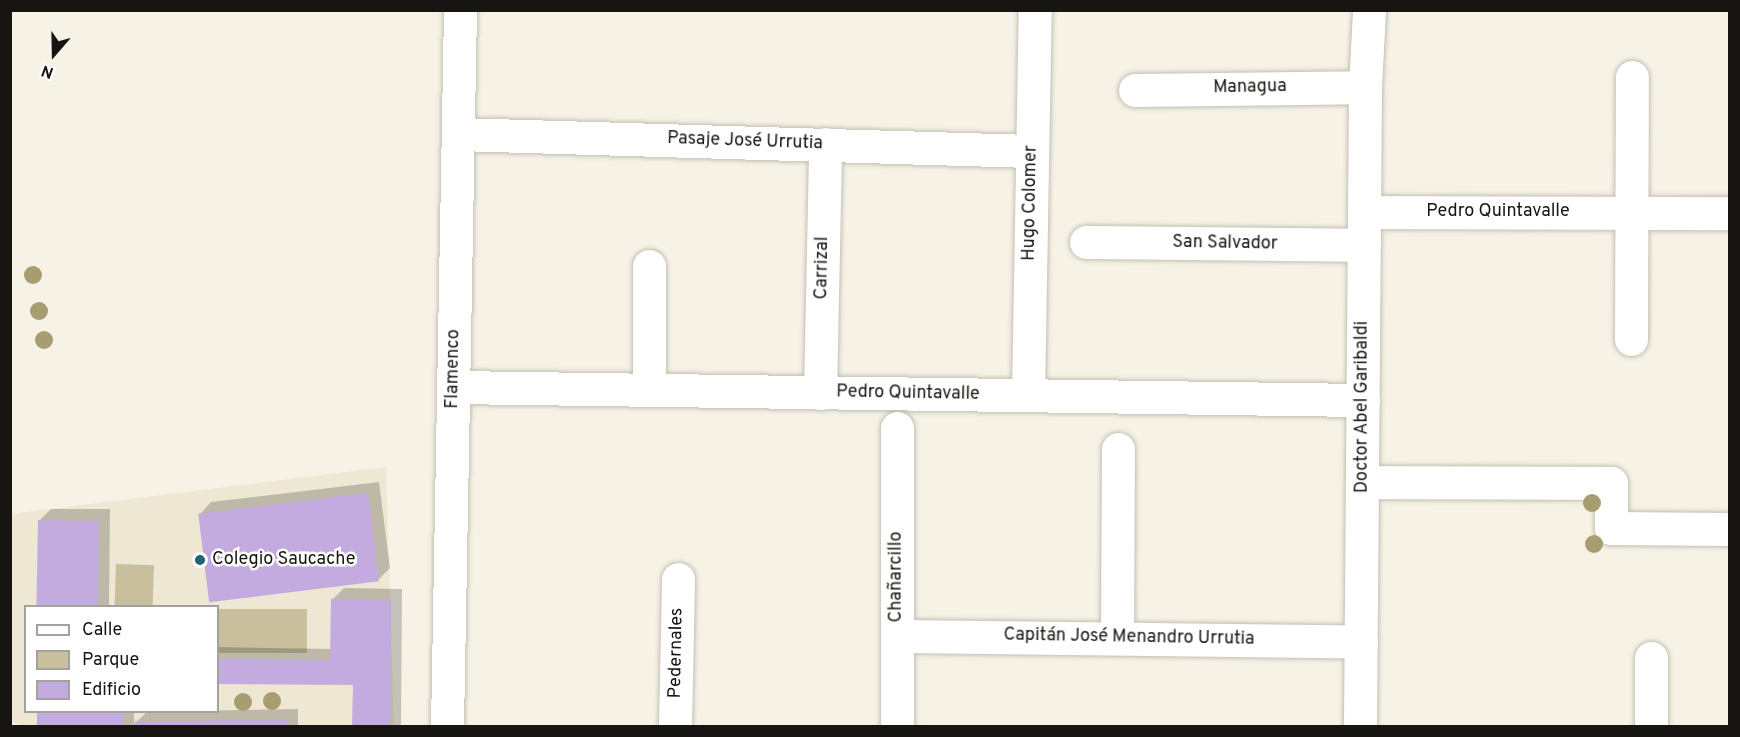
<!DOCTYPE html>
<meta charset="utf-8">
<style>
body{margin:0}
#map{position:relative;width:1740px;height:737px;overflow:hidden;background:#f6f3e6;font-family:Overpass,sans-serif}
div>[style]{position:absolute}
.built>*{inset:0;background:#ede7d3}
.green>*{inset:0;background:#c9bf9c;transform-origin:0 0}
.shadow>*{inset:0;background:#0003}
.building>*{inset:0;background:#c3aadf;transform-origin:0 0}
.roads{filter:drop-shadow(0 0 2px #c3bfb3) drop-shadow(0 0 2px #c3bfb3)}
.minor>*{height:33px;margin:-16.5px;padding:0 16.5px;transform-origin:16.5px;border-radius:16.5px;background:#fff}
.trees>*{width:18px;height:18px;margin:-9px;border-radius:50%;background:#a79d71}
.dots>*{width:16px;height:16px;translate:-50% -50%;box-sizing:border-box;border:3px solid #fff;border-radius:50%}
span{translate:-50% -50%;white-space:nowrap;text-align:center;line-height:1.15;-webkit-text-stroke:5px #fff;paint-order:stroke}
.street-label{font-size:18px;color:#171511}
.poi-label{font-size:18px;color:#171511}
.left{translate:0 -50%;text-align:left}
.frame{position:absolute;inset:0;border:12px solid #171511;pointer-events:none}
.legend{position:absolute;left:24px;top:605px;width:195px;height:108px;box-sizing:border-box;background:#fff;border:2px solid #a2a1a0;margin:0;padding:8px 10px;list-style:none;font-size:18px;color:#171511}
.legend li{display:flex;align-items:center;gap:12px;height:30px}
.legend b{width:30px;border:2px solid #a2a1a0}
.north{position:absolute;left:24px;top:24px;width:60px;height:60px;-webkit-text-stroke:4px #fff;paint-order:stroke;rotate:200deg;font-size:16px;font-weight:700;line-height:24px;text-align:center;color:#171511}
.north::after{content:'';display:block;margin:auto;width:21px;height:27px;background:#171511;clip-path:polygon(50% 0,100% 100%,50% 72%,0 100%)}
</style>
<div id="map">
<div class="built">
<div style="clip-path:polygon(evenodd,386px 467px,394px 726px,20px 726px,10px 720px,10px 514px,386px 467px,26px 606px,218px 606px,218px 712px,26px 712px,26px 606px)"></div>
</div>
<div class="green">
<div style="left:116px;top:564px;width:38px;height:42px;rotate:2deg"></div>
<div style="left:218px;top:609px;width:89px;height:44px"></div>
</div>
<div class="shadow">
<div style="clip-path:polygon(379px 482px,390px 568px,378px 580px,200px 514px,211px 502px)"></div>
<div style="clip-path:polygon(51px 509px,110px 509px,109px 606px,39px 606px,39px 521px)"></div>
<div style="clip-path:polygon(344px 588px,402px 589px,401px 726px,354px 726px,354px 684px,218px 682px,218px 647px,332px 649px,332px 600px)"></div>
<div style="clip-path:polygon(298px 709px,298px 726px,38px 726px,38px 712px,134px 712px,134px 724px,147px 712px)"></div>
</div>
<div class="building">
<div style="left:368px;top:493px;width:89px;height:171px;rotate:83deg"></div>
<div style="left:38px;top:520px;width:61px;height:86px;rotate:1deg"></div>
<div style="clip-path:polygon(331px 599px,391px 600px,390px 726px,352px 726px,353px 685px,218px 684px,218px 659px,330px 660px)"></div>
<div style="left:37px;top:712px;width:86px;height:14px"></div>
<div style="clip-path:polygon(287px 720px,287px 726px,135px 726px,135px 721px)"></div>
</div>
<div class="roads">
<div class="minor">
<div style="left:1135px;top:90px;width:230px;rotate:-0.7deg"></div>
<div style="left:458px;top:134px;width:574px;rotate:1.7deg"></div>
<div style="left:1364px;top:212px;width:366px;rotate:0.2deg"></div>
<div style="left:1086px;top:242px;width:278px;rotate:0.6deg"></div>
<div style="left:1631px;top:339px;width:262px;rotate:-89.8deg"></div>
<div style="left:453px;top:387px;width:910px;rotate:0.82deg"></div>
<div style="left:649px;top:390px;width:124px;rotate:-90deg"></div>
<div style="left:820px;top:393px;width:249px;rotate:-88.8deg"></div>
<div style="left:1028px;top:395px;width:385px;rotate:-89deg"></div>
<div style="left:1362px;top:482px;width:249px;rotate:0.2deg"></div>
<div style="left:1611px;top:483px;width:45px;rotate:90deg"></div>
<div style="left:1611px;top:528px;width:119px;rotate:0.5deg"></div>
<div style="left:897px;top:636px;width:464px;rotate:0.7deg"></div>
<div style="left:1117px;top:638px;width:189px;rotate:-89.7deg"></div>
<div style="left:1651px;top:658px;width:68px;rotate:90deg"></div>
<div style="left:447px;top:726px;width:716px;rotate:-88.96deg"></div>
<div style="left:675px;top:726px;width:147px;rotate:-88.8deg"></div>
<div style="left:897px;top:726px;width:298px;rotate:-90deg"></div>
<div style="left:1360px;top:726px;width:639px;rotate:-89.55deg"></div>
<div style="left:1365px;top:87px;width:77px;rotate:-87deg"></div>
</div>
</div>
<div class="trees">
<div style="left:33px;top:275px"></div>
<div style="left:39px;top:311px"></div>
<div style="left:44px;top:340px"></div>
<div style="left:1592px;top:503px"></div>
<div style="left:1594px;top:544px"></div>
<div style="left:272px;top:701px"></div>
<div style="left:243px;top:702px"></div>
</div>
<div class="dots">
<div style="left:200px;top:560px;background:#216476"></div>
</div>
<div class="street-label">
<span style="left:1250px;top:88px;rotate:-1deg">Managua</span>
<span style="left:745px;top:142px;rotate:2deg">Pasaje José Urrutia</span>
<span style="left:1031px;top:203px;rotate:-89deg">Hugo Colomer</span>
<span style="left:1498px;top:212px">Pedro Quintavalle</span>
<span style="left:1225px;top:244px;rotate:1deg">San Salvador</span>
<span style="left:823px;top:268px;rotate:-89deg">Carrizal</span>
<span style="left:454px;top:369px;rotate:-89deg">Flamenco</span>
<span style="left:908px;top:394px;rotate:1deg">Pedro Quintavalle</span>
<span style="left:1363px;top:407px;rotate:-90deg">Doctor Abel Garibaldi</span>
<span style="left:897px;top:577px;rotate:-90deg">Chañarcillo</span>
<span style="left:1129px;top:638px;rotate:1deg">Capitán José Menandro Urrutia</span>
<span style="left:677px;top:653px;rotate:-89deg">Pedernales</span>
</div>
<div class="poi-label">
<span class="left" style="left:212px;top:560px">Colegio Saucache</span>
</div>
<div class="frame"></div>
<ul class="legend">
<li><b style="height:8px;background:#fff"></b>Calle</li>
<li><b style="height:16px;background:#c9bf9c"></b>Parque</li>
<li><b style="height:16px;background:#c3aadf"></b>Edificio</li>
</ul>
<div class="north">N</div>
</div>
